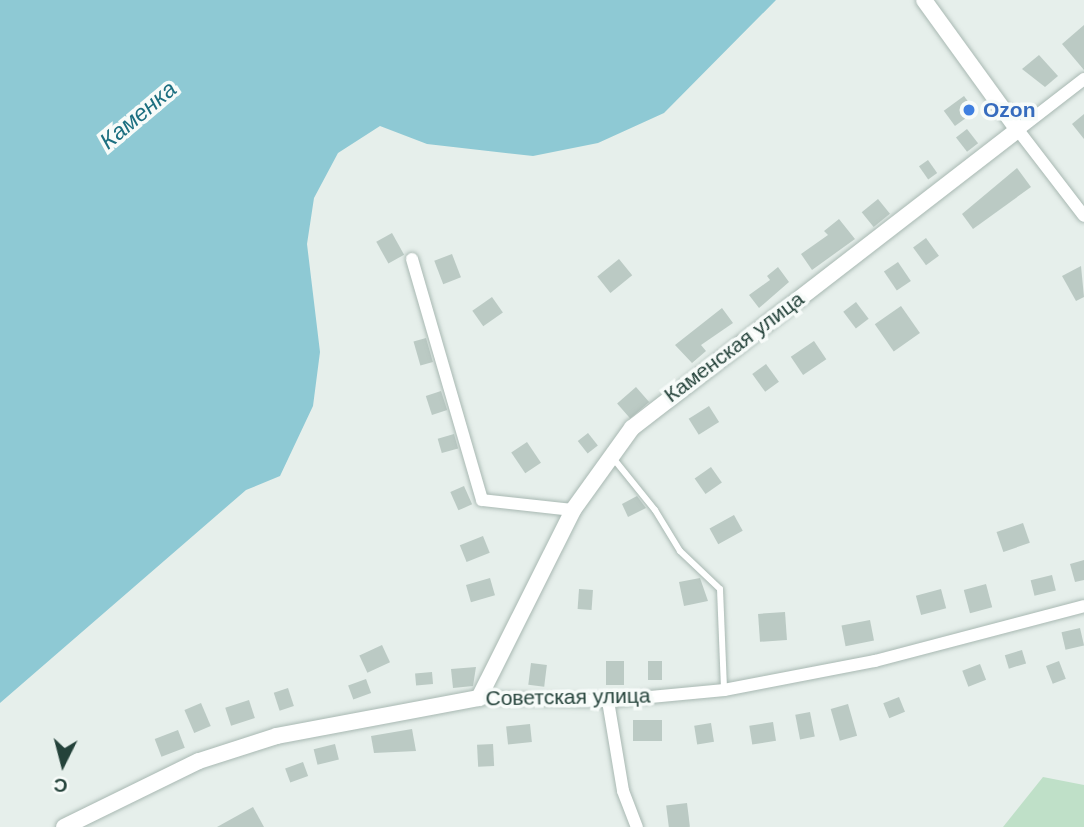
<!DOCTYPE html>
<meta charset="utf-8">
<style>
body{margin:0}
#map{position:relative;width:1084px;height:827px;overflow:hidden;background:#e6efeb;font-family:Helvetica,sans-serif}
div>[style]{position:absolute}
.green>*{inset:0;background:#bfe0c8}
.water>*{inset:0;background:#8ec9d4}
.building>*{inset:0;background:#bbcac4;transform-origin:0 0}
.roads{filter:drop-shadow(0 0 2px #a8b8b2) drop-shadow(0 0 2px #a8b8b2)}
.service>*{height:6px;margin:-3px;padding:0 3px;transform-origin:3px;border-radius:3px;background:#fff}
.minor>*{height:12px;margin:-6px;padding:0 6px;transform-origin:6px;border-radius:6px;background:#fff}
.tertiary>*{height:16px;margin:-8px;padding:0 8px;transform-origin:8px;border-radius:8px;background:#fff}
.dots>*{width:19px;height:19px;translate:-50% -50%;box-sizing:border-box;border:4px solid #f7fbf9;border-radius:50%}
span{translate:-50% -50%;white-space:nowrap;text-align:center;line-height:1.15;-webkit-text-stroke:7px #f7fbf9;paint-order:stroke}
.shop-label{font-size:21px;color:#366cbe;font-weight:700}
.left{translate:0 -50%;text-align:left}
.street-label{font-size:21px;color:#24423a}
.water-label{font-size:23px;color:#1c6f80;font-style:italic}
.north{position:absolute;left:28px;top:729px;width:70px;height:70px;-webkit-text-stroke:5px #f7fbf9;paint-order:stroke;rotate:186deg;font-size:19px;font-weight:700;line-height:28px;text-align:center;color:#24423a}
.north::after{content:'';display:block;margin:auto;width:24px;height:32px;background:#24423a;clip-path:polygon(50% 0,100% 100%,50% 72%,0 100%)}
</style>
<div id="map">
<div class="green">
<div style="clip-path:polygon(1043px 777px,1084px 785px,1084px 827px,1003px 827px)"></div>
</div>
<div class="water">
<div style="clip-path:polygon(0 0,776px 0,664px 113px,598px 143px,533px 156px,427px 144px,380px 126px,338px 153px,314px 198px,307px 244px,320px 352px,313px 406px,280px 476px,246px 490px,0 703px)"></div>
</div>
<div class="building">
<div style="clip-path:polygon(1084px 25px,1084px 70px,1062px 44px)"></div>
<div style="clip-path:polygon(1039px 55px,1058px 76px,1045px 87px,1022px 69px)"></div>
<div style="left:964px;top:96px;width:19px;height:25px;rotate:54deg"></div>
<div style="clip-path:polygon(1084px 114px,1084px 139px,1072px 124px)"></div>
<div style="left:967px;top:129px;width:18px;height:14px;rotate:52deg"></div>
<div style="left:928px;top:160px;width:16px;height:11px;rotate:55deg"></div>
<div style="clip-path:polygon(1017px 168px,1031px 187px,973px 229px,962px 214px)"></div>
<div style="left:878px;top:199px;width:19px;height:21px;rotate:51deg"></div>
<div style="clip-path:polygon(839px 219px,855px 239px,812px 270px,801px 254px,828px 235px,824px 231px)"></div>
<div style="left:392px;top:233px;width:25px;height:18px;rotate:61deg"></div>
<div style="left:926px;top:238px;width:22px;height:16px;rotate:54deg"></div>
<div style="left:452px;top:254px;width:25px;height:19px;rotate:69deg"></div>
<div style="left:619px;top:259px;width:21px;height:28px;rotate:51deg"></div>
<div style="left:898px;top:262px;width:23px;height:17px;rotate:56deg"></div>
<div style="clip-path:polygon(1081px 266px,1084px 297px,1076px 301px,1062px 276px)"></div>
<div style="clip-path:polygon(778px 267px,789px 282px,759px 308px,749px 295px,770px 280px,767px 276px)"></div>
<div style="left:492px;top:297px;width:19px;height:24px;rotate:55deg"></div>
<div style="left:856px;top:302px;width:21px;height:16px;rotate:53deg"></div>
<div style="left:901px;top:306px;width:33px;height:32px;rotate:55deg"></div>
<div style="clip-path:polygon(722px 308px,733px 323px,701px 345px,706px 351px,692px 363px,675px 345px)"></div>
<div style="left:426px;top:338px;width:25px;height:13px;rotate:74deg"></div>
<div style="left:814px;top:341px;width:22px;height:28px;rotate:56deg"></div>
<div style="left:766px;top:364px;width:22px;height:17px;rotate:54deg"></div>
<div style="left:636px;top:387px;width:20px;height:25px;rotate:49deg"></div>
<div style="left:441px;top:391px;width:20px;height:16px;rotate:72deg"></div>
<div style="left:709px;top:406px;width:19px;height:24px;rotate:58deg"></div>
<div style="left:588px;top:433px;width:16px;height:13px;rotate:52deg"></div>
<div style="left:454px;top:434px;width:15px;height:17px;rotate:74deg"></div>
<div style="left:527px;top:442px;width:25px;height:19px;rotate:56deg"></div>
<div style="left:711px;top:467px;width:19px;height:20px;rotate:55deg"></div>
<div style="left:464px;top:486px;width:20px;height:15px;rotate:66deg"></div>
<div style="clip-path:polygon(637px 496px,646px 508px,628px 517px,622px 504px)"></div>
<div style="left:734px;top:515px;width:18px;height:28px;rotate:61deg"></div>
<div style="left:1023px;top:523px;width:21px;height:28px;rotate:71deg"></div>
<div style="left:483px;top:536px;width:18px;height:25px;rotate:68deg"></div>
<div style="clip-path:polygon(1084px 560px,1084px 580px,1075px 582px,1070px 564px)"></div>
<div style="left:1052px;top:575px;width:16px;height:22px;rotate:76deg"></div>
<div style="left:490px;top:578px;width:18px;height:25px;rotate:74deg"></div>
<div style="clip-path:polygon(700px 578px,708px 601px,684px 606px,679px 582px)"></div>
<div style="left:986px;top:584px;width:24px;height:23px;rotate:75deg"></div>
<div style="left:579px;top:589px;width:14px;height:20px;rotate:4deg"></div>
<div style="left:941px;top:589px;width:20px;height:26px;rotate:75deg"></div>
<div style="left:785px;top:612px;width:28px;height:27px;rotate:86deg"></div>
<div style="left:870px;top:620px;width:21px;height:29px;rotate:79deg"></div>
<div style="left:1080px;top:628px;width:18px;height:19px;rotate:77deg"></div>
<div style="left:382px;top:645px;width:19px;height:25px;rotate:65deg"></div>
<div style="left:1022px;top:650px;width:14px;height:18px;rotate:73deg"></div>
<div style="left:606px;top:661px;width:18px;height:24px"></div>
<div style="left:648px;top:661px;width:14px;height:19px"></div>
<div style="left:1059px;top:661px;width:19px;height:14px;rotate:69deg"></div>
<div style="left:531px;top:663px;width:16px;height:22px;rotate:7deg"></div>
<div style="left:980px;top:664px;width:17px;height:19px;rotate:69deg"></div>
<div style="clip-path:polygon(476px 667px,473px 686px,453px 688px,451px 669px)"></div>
<div style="left:432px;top:672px;width:12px;height:17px;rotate:85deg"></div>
<div style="left:366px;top:679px;width:15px;height:19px;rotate:70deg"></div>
<div style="left:288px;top:688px;width:19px;height:15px;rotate:72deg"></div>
<div style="left:899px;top:697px;width:16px;height:17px;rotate:68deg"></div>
<div style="left:249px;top:700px;width:19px;height:25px;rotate:72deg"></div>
<div style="left:201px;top:703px;width:25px;height:18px;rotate:67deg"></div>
<div style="left:848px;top:704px;width:33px;height:18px;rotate:74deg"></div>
<div style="left:810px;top:712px;width:25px;height:15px;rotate:79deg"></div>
<div style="left:662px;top:720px;width:21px;height:29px;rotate:90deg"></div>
<div style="left:773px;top:722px;width:19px;height:24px;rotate:81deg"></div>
<div style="left:711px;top:723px;width:19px;height:17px;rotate:81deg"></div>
<div style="left:530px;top:724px;width:18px;height:24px;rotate:84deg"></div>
<div style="clip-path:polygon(412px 729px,416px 751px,374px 753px,371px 736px)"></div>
<div style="left:178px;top:730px;width:19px;height:25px;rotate:69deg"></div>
<div style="left:335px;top:744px;width:16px;height:22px;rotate:76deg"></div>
<div style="left:493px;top:744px;width:22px;height:16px;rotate:87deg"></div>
<div style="left:303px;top:762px;width:15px;height:19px;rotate:70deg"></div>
<div style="left:687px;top:803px;width:24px;height:21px;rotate:83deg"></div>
<div style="clip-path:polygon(253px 807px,264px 827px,217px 827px)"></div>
</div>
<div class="roads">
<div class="service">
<div style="left:613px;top:458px;width:67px;rotate:51.1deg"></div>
<div style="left:655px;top:510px;width:48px;rotate:58.6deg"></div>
<div style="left:680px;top:551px;width:55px;rotate:43.5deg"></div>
<div style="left:720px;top:589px;width:101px;rotate:87.7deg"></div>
</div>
<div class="minor">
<div style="left:1084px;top:79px;width:83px;rotate:142.3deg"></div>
<div style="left:1018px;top:130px;width:108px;rotate:52.5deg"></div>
<div style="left:412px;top:259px;width:251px;rotate:73.8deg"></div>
<div style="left:482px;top:500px;width:92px;rotate:6.3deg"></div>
<div style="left:479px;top:698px;width:129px;rotate:1.3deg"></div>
<div style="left:608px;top:701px;width:117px;rotate:-5.4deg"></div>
<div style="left:724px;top:690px;width:154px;rotate:-10.9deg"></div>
<div style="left:875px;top:661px;width:216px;rotate:-14.7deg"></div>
<div style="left:608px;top:701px;width:91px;rotate:80.5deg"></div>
<div style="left:623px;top:791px;width:39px;rotate:69deg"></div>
</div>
<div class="tertiary">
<div style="left:64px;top:827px;width:150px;rotate:-26.1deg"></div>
<div style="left:199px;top:761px;width:82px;rotate:-17.8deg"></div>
<div style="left:277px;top:736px;width:206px;rotate:-10.7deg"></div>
<div style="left:479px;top:698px;width:210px;rotate:-63.4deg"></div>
<div style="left:573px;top:510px;width:101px;rotate:-54.3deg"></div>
<div style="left:632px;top:428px;width:488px;rotate:-37.7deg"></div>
<div style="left:1018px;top:130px;width:160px;rotate:-125.9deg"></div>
</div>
</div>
<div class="dots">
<div style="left:969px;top:110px;background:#3f7fe0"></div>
</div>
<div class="shop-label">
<span class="left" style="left:983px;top:110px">Ozon</span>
</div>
<div class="street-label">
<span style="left:734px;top:347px;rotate:-37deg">Каменская улица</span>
<span style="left:568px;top:697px;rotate:-1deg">Советская улица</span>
</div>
<div class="water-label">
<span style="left:138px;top:115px;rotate:-40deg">Каменка</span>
</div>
<div class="north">С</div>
</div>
